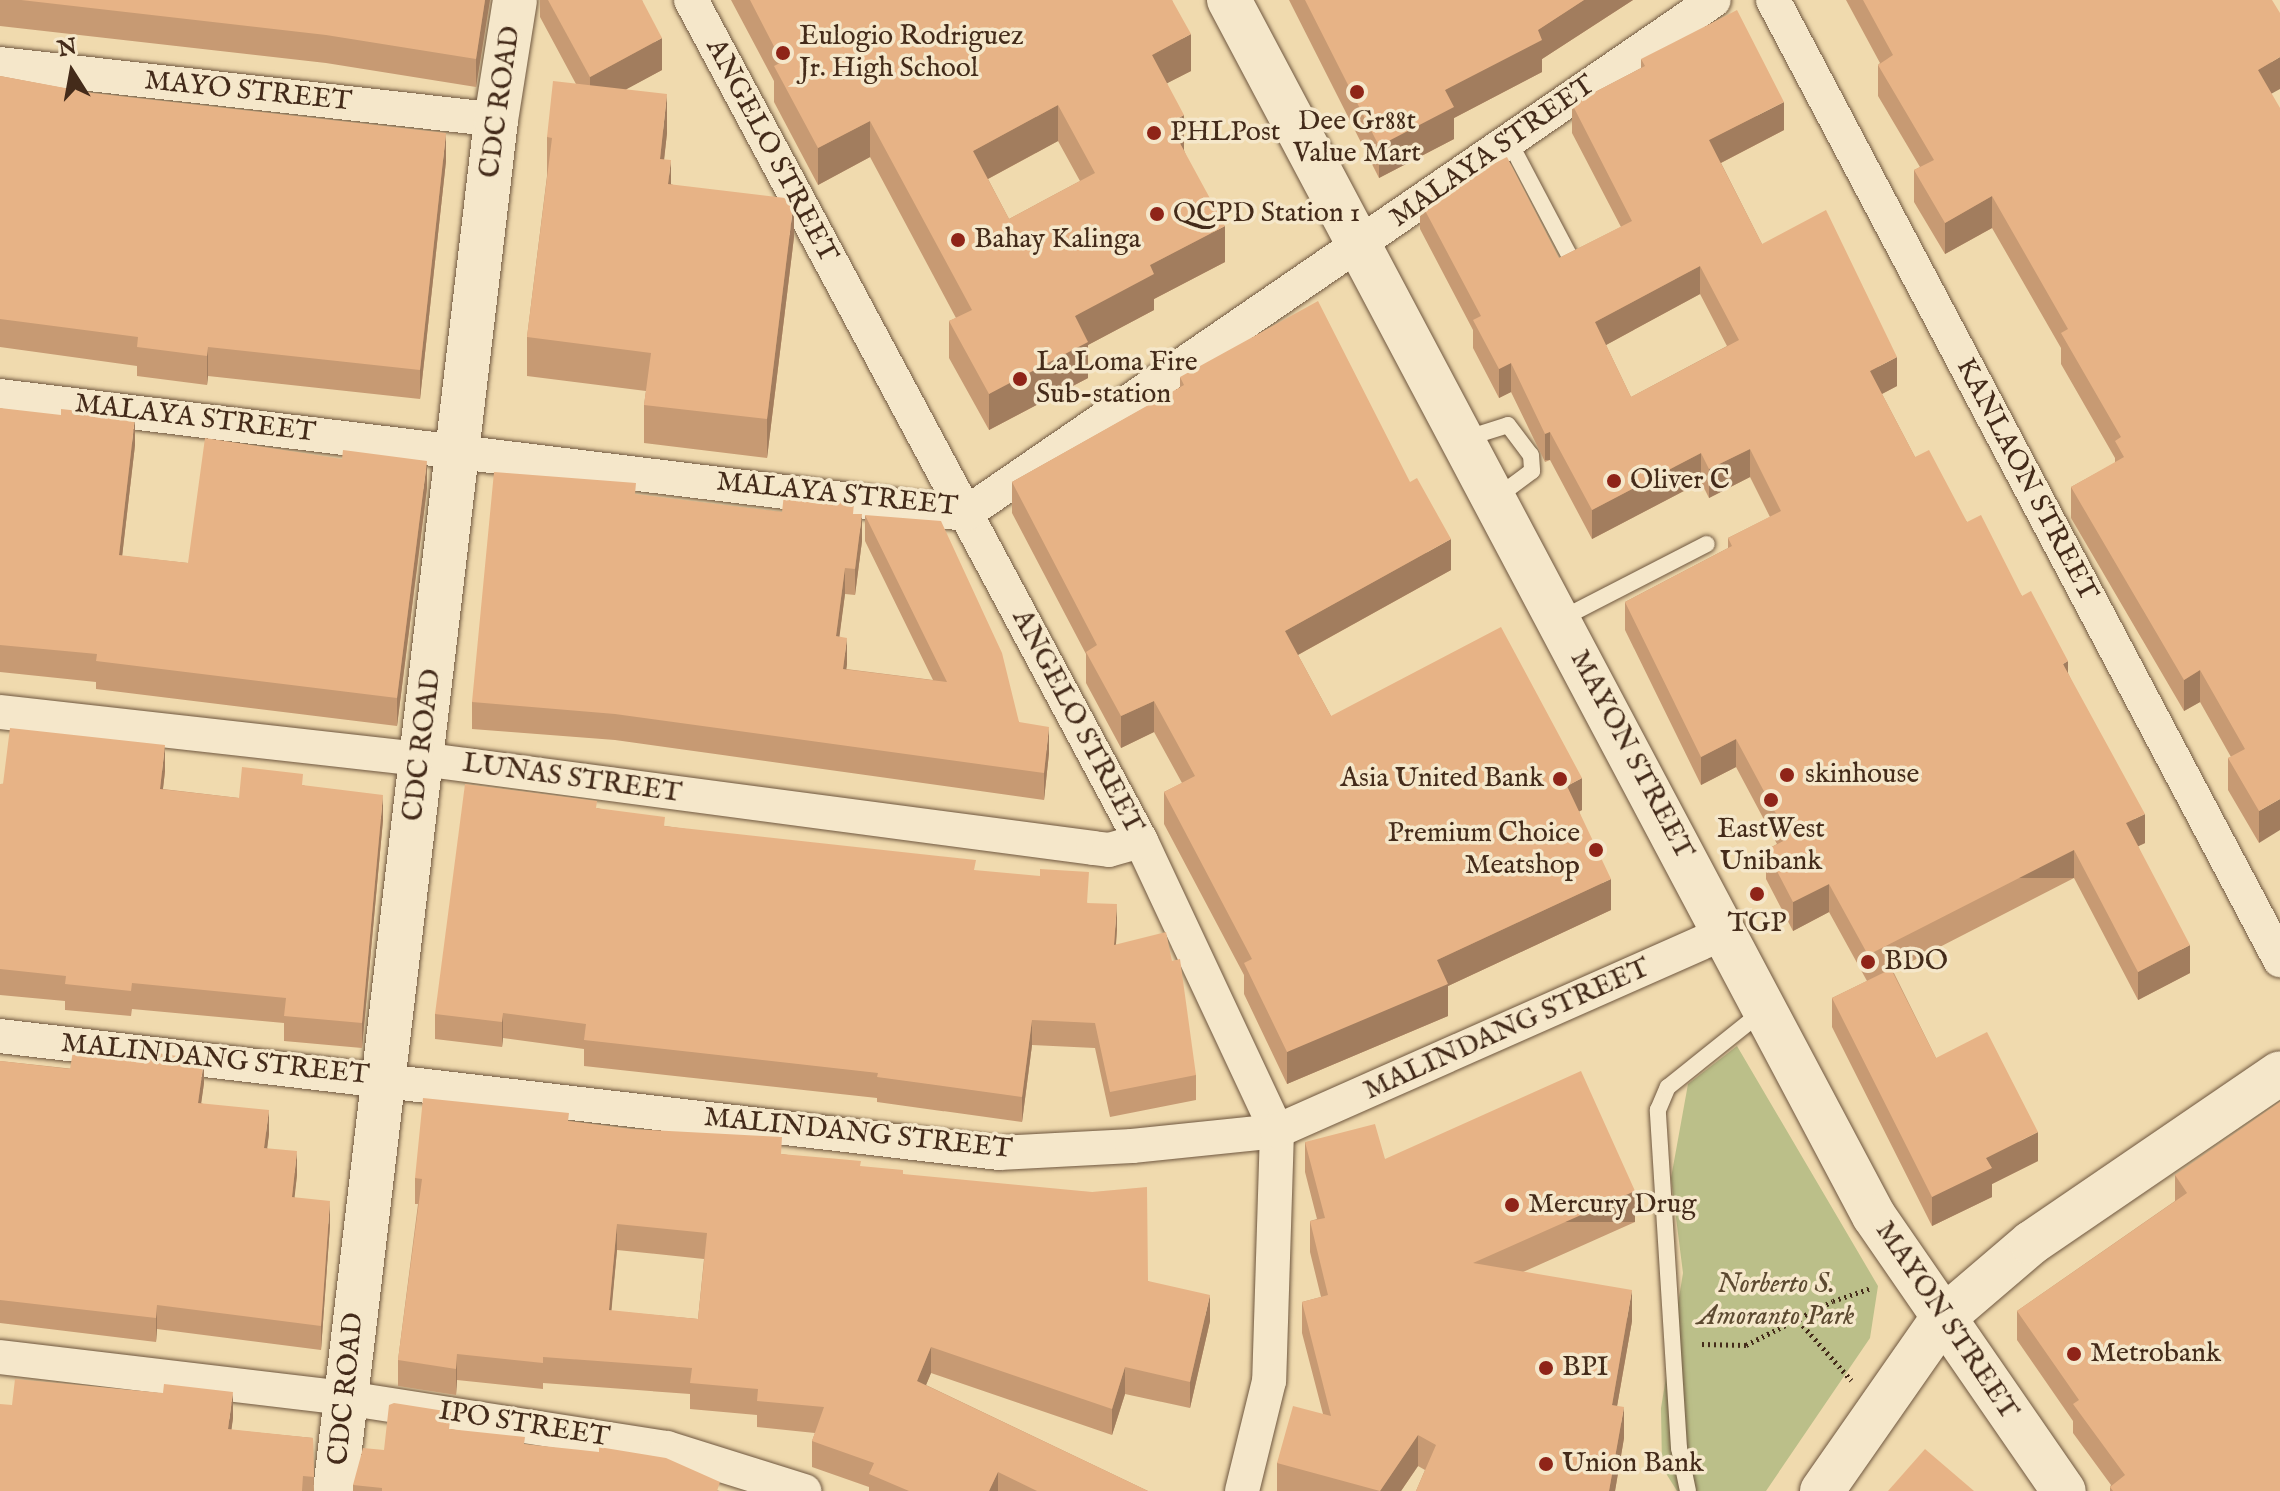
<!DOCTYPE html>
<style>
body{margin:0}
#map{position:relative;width:2280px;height:1491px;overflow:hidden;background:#f0daae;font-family:"IM FELL English",serif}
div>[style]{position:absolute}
.green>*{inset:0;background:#bbbf89}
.path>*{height:5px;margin-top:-2.5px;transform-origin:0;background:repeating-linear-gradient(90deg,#442b1a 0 2px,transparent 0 6px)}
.roads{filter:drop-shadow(0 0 2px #6f573f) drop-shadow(0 0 2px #6f573f)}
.lane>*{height:16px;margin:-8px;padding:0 8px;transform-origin:8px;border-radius:8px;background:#f5e7ca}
.street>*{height:34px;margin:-17px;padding:0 17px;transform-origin:17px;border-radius:17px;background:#f5e7ca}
.secondary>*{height:44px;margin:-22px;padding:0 22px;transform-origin:22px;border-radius:22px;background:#f5e7ca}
.wall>*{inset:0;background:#c79a73}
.shaded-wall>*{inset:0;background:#a27d5e;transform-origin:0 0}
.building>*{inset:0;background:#e7b386}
.dots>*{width:22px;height:22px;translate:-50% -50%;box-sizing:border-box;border:4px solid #f5e7ca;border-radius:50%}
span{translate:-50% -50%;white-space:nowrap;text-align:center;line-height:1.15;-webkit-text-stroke:7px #f5e7ca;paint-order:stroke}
.poi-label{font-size:28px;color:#442b1a}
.left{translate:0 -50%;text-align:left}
.right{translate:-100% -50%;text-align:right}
.street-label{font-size:28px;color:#442b1a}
.park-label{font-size:28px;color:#5c4930;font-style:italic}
.north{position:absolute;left:32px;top:32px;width:80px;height:80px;-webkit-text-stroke:6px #f5e7ca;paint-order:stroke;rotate:349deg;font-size:22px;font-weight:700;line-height:32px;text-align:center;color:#442b1a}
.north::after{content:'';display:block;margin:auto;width:28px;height:36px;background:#442b1a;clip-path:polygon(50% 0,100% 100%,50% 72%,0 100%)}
</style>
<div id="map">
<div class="green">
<div style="clip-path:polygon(1737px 1046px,1878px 1286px,1870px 1338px,1766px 1491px,1677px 1491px,1662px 1467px,1661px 1408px,1683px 1273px,1671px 1178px,1688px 1084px)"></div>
</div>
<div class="path">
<div style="left:1799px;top:1321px;width:79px;rotate:48.6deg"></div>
<div style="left:1702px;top:1344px;width:44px;rotate:1.3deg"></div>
<div style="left:1746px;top:1345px;width:97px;rotate:-26.8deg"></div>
<div style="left:1833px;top:1301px;width:40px;rotate:-18.9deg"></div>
</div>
<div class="roads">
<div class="lane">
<div style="left:1509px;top:141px;width:127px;rotate:62.2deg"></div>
<div style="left:1464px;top:439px;width:46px;rotate:-17.7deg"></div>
<div style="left:1508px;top:425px;width:38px;rotate:53deg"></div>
<div style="left:1531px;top:455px;width:16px;rotate:86deg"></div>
<div style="left:1532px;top:471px;width:44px;rotate:143.4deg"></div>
<div style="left:1559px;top:620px;width:166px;rotate:-27.2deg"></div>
<div style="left:1688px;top:1491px;width:44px;rotate:-101.8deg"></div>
<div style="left:1679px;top:1448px;width:339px;rotate:-93.6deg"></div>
<div style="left:1658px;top:1110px;width:25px;rotate:-67deg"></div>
<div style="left:1668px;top:1087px;width:122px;rotate:-38.7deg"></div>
</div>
<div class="street">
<div style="left:691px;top:0;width:954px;rotate:61.85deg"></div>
<div style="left:1141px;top:841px;width:320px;rotate:64.9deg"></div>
<div style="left:1277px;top:1131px;width:250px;rotate:91.8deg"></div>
<div style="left:1269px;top:1381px;width:113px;rotate:103.8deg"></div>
<div style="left:1773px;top:0;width:1086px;rotate:62.16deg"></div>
<div style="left:0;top:64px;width:499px;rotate:6.4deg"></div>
<div style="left:0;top:396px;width:972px;rotate:6.97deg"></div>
<div style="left:965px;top:514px;width:908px;rotate:-34.46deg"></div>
<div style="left:0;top:712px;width:424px;rotate:6.4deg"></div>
<div style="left:421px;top:759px;width:678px;rotate:7.54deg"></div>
<div style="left:1093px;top:848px;width:16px;rotate:7deg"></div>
<div style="left:1109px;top:850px;width:33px;rotate:-16deg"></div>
<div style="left:0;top:1036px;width:1006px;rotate:6.68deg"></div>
<div style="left:999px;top:1153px;width:133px;rotate:-3deg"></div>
<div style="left:1132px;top:1146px;width:146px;rotate:-5.9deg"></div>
<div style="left:1277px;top:1131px;width:492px;rotate:-23.9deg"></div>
<div style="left:0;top:1357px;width:348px;rotate:6.8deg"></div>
<div style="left:346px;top:1398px;width:325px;rotate:8.9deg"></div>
<div style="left:667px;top:1448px;width:144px;rotate:17.4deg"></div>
</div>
<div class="secondary">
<div style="left:1229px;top:0;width:1376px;rotate:62.06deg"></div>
<div style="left:1874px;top:1216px;width:334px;rotate:55.4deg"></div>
<div style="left:335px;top:1491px;width:1380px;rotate:-83.3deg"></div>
<div style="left:496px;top:120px;width:121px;rotate:-81deg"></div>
<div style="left:1822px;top:1491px;width:210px;rotate:-55.1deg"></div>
<div style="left:1942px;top:1319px;width:117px;rotate:-40.5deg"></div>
<div style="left:2031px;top:1243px;width:301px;rotate:-34.3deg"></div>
</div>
</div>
<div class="wall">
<div style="clip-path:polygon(0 0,490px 0,476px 87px,326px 63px,0 26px)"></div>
<div style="clip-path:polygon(540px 0,642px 0,662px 70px,626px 89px,667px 133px,664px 159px,671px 184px,794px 237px,767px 458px,644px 443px,644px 405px,646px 391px,527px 376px,527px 337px,547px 176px,547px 137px,576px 84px,540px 17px)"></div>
<div style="clip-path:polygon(evenodd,731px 0,1172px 0,1191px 71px,1167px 83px,1184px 150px,1225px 262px,1154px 299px,1154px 310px,1088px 345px,1088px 378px,989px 430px,949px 358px,949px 321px,956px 318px,870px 157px,818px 185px,774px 102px,774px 81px,731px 0,1058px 141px,1080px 181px,1009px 219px,988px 179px,1058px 141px)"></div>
<div style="clip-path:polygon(1289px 0,1633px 0,1542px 59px,1542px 72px,1454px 118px,1454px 139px,1379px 178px)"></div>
<div style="clip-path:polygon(1846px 0,2272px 0,2259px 843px,2228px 790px,2228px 758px,2231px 757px,2200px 702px,2184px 711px,2071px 518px,2071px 487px,2115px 463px,2115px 458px,2061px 364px,2061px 348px,1992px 228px,1945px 254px,1914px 202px,1914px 170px,1920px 167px,1878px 96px,1878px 65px,1880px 63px)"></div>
<div style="clip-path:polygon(evenodd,1641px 59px,1784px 130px,1721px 163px,1762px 244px,1897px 386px,1882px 394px,1915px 457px,1967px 522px,2022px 596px,2068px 673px,2145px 843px,2138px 846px,2190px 973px,2138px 1000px,2074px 878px,1893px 971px,1936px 1058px,2038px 1161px,1992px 1184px,1992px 1197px,1932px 1226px,1832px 1027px,1832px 998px,1867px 981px,1829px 912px,1793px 931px,1766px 879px,1766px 850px,1777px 844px,1736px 767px,1701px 785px,1625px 630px,1625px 602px,1728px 548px,1728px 538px,1770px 517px,1750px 477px,1709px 498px,1701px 482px,1592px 539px,1550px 460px,1545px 462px,1511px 392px,1499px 398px,1473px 348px,1473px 330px,1420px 229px,1420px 201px,1559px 258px,1621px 227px,1572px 133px,1572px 104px,1641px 68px,1641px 59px,1700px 294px,1727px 346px,1631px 397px,1606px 345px,1700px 294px)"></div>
<div style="clip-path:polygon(0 76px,446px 161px,420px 399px,208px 376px,207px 385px,137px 376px,137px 366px,0 347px)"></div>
<div style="clip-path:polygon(1180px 377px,1451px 570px,1298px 655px,1331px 716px,1582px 810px,1579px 811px,1611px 910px,1448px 986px,1448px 1016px,1287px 1084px,1244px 994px,1244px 975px,1164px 824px,1164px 792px,1182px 783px,1154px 732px,1121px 748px,1086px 683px,1086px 654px,1012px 513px,1012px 482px,1180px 388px)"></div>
<div style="clip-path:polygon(0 408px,135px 445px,122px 556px,188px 563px,427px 488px,397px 726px,96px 689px,96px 682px,0 672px)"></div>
<div style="clip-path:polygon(636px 495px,782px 512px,854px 514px,862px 541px,855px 595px,845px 594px,839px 637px,847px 664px,846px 669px,933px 680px,865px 541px,865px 515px,1019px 722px,1049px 753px,1044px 800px,615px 740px,472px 729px,472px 702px)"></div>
<div style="clip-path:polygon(165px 771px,163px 789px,239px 798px,303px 785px,383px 820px,362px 1048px,284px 1041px,284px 1023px,132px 1009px,131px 1016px,65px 1010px,65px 1001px,0 995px,0 784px)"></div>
<div style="clip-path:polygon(597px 808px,665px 826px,976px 871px,1088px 903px,1117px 929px,1116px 944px,1196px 1075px,1196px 1100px,1110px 1117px,1095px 1048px,1032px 1045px,1022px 1122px,877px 1102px,877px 1098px,584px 1066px,584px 1049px,503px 1038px,502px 1047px,435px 1039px,435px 1014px)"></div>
<div style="clip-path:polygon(0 1061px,204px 1083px,201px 1103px,269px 1134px,267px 1148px,297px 1175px,294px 1197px,330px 1225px,321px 1350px,157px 1329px,156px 1342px,0 1323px)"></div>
<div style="clip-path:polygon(2280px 1102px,2280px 1491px,2110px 1491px,2110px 1487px,2111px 1485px,2073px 1433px,2073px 1421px,2017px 1340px,2017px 1311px,2175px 1201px,2175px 1175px)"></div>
<div style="clip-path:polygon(evenodd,569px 1121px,782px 1154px,903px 1174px,1148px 1281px,1210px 1321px,1190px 1408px,1125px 1394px,1112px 1435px,931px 1373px,926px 1385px,1148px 1491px,869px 1491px,869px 1487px,812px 1467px,812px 1441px,815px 1433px,757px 1427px,757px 1415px,690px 1409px,690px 1394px,543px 1383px,543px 1389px,457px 1380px,456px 1395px,398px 1386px,398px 1360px,418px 1204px,415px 1204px,415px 1178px,569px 1121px,617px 1250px,704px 1259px,698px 1319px,611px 1311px,617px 1250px)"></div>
<div style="clip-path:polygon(1305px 1142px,1385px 1159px,1635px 1222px,1523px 1272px,1632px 1321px,1617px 1406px,1624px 1438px,1615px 1491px,1416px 1491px,1425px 1470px,1418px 1466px,1401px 1491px,1277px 1491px,1277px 1463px,1323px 1414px,1302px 1333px,1302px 1302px,1321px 1297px,1310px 1252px,1310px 1221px,1317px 1219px,1305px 1172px)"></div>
<div style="clip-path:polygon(233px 1418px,231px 1430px,313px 1438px,314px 1491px,0 1491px)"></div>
<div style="clip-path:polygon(451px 1429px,525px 1444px,720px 1491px,353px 1491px,353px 1485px,384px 1450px)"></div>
</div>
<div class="shaded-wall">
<div style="clip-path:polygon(485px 0,490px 0,476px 87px,476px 59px)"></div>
<div style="clip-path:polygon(1584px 0,1633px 0,1542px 59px,1542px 72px,1454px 118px,1454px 139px,1379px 178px,1379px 146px,1445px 90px)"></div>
<div style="clip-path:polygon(1191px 34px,1191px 71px,1152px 91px,1152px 55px)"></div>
<div style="clip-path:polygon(662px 38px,662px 70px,590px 109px,590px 77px)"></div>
<div style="clip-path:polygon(2280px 57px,2280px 89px,2258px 101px,2258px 70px)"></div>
<div style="clip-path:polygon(667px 94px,667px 133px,660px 197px,660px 159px)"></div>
<div style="clip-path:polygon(1784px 102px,1784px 130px,1709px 169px,1709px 140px)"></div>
<div style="clip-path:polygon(1058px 105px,1058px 141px,973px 187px,973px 151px)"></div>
<div style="clip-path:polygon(1184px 115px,1184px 151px,1169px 123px)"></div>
<div style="clip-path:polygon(870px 121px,870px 157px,818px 185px,818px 148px)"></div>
<div style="clip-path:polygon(446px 133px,446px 161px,420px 399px,420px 370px)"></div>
<div style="clip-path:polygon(671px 160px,671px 199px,668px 184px)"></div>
<div style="clip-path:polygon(1992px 196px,1992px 228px,1945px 254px,1945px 223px)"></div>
<div style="clip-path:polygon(794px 199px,794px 237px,767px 458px,767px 419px)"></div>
<div style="clip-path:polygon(1225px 226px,1225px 262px,1154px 299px,1154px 310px,1088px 345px,1088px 378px,989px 430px,989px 394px,1075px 316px,1150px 265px)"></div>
<div style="clip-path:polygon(1700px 266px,1700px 294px,1595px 351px,1595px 322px)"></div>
<div style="clip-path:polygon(208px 347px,208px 376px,207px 385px,207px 356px)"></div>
<div style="clip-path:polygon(1897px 357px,1897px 386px,1870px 400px,1870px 371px)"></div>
<div style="clip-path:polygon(1511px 363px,1511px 392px,1499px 398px,1499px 369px)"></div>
<div style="clip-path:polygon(135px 417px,135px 445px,119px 583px,119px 555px)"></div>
<div style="left:1550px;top:432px;width:28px;height:5px;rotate:90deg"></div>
<div style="clip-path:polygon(1750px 449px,1750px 477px,1709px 498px,1709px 469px)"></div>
<div style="clip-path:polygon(1701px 453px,1701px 482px,1592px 539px,1592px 510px)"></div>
<div style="clip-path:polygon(427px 461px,427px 488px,397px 726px,397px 698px)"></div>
<div style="clip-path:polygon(862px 514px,862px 541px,855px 595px,855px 569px)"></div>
<div style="clip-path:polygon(1451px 539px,1451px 570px,1285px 662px,1285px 631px)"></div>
<div style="clip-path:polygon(845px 568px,845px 594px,836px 663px,836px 636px)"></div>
<div style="clip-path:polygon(847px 638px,847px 664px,843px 695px,843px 669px)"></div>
<div style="clip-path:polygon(2068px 661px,2068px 690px,2063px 664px)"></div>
<div style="clip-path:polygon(2200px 670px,2200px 702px,2184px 711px,2184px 680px)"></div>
<div style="clip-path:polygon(1154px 701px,1154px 732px,1121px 748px,1121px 716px)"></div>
<div style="clip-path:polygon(1049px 727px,1049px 753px,1044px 800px,1044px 773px)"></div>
<div style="clip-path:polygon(1736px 739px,1736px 767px,1701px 785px,1701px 757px)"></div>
<div style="clip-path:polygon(165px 745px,165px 771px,160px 814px,160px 789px)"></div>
<div style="clip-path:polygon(1582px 778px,1582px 810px,1567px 818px,1567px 786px)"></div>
<div style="clip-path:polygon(383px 795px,383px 820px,362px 1048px,362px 1023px)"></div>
<div style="clip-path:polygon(2280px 799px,2280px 830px,2259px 843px,2259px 811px)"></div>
<div style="clip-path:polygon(2145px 814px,2145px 843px,2126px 852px,2126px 823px)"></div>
<div style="left:2074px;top:850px;width:28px;height:231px;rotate:90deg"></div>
<div style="clip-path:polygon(1611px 879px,1611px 910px,1448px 986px,1448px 1016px,1287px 1084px,1287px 1052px,1437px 960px)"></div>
<div style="clip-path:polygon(1829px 884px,1829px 912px,1793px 931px,1793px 902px)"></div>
<div style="clip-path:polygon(1117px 904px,1117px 929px,1114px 970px,1114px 945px)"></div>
<div style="clip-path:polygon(2190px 945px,2190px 973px,2138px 1000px,2138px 972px)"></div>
<div style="clip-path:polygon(503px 1013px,503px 1038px,502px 1047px,502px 1022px)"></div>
<div style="clip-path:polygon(1032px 1020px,1032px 1045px,1022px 1122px,1022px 1097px)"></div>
<div style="clip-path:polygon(204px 1060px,204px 1083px,198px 1126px,198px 1103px)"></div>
<div style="clip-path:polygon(269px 1110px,269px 1134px,264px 1172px,264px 1148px)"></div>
<div style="clip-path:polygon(2038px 1132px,2038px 1161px,1992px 1184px,1992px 1197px,1932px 1226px,1932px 1197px,1986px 1158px)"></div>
<div style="clip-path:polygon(297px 1151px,297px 1175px,292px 1221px,292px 1197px)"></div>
<div style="left:1635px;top:1191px;width:31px;height:177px;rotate:90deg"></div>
<div style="clip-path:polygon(330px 1201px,330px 1225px,321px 1350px,321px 1326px)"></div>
<div style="clip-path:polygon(617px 1224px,617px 1250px,609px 1337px,609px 1310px)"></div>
<div style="clip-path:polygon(1632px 1290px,1632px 1321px,1612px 1435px,1612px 1405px)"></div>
<div style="clip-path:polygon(1210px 1295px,1210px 1321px,1190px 1408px,1190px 1382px)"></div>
<div style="clip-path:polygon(157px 1305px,157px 1329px,156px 1342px,156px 1318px)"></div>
<div style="clip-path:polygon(931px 1347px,931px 1373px,917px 1407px,917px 1381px)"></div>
<div style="clip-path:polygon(457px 1354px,457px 1380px,456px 1395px,456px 1369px)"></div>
<div style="clip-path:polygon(1125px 1367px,1125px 1394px,1112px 1435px,1112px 1409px)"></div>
<div style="clip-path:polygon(233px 1392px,233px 1418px,228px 1456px,228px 1429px)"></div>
<div style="clip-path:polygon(1624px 1407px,1624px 1438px,1615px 1491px,1609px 1491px)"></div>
<div style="clip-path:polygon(1418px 1435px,1418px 1466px,1401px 1491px,1380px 1491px)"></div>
<div style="clip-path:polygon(998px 1472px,998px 1491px,989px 1491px)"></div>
</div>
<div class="building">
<div style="clip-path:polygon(21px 0,485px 0,476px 59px,326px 35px)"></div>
<div style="clip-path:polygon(548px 0,642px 0,662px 38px,590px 77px)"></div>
<div style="clip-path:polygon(evenodd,750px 0,1172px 0,1191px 34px,1152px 55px,1184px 115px,1169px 123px,1225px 226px,1150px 265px,1154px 274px,1075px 316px,1088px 342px,989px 394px,949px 321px,972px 310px,870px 121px,818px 148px,774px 66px,782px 62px,750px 0,1058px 105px,1095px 173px,1009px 219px,973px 151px,1058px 105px)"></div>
<div style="clip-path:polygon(1305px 0,1584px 0,1538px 30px,1542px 40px,1445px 90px,1454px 107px,1379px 146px)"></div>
<div style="clip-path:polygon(1863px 0,2272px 0,2280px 13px,2280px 57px,2258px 70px,2280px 108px,2280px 799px,2259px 811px,2228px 758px,2245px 749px,2200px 670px,2184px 680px,2071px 487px,2124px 457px,2115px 441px,2121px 437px,2061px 333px,2068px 329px,1992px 196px,1945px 223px,1914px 170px,1934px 160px,1878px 65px,1893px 55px)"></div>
<div style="clip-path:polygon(evenodd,1737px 10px,1784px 102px,1709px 140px,1762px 244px,1826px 210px,1897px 357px,1870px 371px,1915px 457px,1929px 450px,1967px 522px,1981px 515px,2022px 596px,2031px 591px,2068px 661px,2063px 664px,2145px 814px,2126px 823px,2190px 945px,2138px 972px,2074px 850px,1868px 955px,1829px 884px,1793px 902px,1766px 850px,1789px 838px,1736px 739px,1701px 757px,1625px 602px,1732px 546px,1728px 538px,1781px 511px,1750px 449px,1709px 469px,1701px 453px,1592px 510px,1550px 432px,1545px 434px,1511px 363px,1499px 369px,1473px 320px,1481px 316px,1420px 201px,1507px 157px,1559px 258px,1632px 221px,1572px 104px,1645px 66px,1641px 59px,1737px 10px,1700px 266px,1739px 340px,1631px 397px,1595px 322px,1700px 266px)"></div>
<div style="clip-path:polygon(0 76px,92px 93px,446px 133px,420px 370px,208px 347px,207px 356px,137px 347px,138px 337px,0 319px)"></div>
<div style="clip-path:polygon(553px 81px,667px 94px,660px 159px,671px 160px,668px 184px,794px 199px,767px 419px,644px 405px,651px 353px,527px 337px,552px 138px,547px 137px)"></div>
<div style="clip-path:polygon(1318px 301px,1410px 482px,1417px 478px,1451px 539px,1285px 631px,1331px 716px,1501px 627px,1582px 778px,1567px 786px,1611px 879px,1437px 960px,1448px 984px,1287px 1052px,1244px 963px,1252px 959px,1164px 792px,1195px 776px,1154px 701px,1121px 716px,1086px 652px,1097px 645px,1012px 482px,1184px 385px,1180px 377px)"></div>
<div style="clip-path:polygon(0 408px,61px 415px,61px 409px,135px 417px,119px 555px,188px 563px,205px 438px,342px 459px,343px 450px,427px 461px,397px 698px,96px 661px,97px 654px,0 645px)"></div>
<div style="clip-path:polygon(494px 472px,636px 483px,635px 494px,782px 512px,784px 494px,854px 503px,853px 514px,862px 514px,855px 569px,845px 568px,836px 636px,847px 638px,843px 669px,947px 682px,865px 515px,941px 521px,1002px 653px,1019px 722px,1049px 727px,1044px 773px,615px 714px,472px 702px)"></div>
<div style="clip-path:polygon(10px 728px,165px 745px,160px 789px,239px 798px,242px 767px,303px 774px,302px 785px,383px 795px,362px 1023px,284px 1016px,286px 998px,132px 983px,131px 991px,65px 984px,66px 976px,0 969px,0 784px,3px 784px)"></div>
<div style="clip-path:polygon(465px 784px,597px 801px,596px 808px,665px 817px,664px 826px,976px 860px,974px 870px,1040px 876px,1040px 869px,1089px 872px,1087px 903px,1117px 904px,1114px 945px,1166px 932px,1172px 961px,1180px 959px,1196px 1075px,1110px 1092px,1095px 1023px,1032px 1020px,1022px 1097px,877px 1077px,878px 1073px,584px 1040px,586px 1024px,503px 1013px,502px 1022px,435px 1014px)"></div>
<div style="clip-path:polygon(1891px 969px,1936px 1058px,1987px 1032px,2038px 1132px,1986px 1158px,1992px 1168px,1932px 1197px,1832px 998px)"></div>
<div style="clip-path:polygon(73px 1051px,143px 1059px,144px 1051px,204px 1060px,198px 1103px,269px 1110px,264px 1148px,297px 1151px,292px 1197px,330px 1201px,321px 1326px,157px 1305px,156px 1318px,0 1300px,0 1061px,70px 1069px)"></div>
<div style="clip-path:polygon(1581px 1071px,1635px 1191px,1473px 1263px,1632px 1290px,1612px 1405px,1624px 1407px,1609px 1491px,1416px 1491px,1436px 1445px,1418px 1435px,1380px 1491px,1277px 1463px,1293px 1406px,1331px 1416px,1302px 1302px,1328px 1295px,1310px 1221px,1325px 1218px,1305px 1142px,1375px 1124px,1385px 1159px)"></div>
<div style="clip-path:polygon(evenodd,423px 1098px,569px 1113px,568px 1121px,631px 1129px,782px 1137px,781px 1154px,861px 1161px,860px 1166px,903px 1170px,903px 1174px,1092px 1192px,1147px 1187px,1148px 1281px,1210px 1295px,1190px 1382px,1125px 1367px,1112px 1409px,931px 1347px,917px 1381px,1148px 1491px,1037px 1491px,998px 1472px,989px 1491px,909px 1491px,869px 1474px,874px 1463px,812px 1441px,824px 1407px,757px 1401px,758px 1389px,690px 1383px,692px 1368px,543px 1357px,543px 1363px,457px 1354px,456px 1369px,398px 1360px,422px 1179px,415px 1178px,423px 1098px,617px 1224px,707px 1233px,698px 1319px,609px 1310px,617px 1224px)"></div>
<div style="clip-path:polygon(2280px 1102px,2280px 1491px,2113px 1491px,2110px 1487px,2125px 1475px,2073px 1404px,2079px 1400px,2017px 1311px,2187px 1193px,2175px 1175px)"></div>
<div style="clip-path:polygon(15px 1379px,163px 1393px,164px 1384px,233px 1392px,228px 1429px,313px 1438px,314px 1477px,303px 1476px,302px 1491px,0 1491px,0 1404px,12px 1405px)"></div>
<div style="clip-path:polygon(394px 1403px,451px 1412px,449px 1429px,525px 1437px,524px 1444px,599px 1452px,599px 1447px,666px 1458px,720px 1482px,717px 1491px,382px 1491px,382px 1488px,353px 1485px,363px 1448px,384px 1450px,389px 1405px)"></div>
<div style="clip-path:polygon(1925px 1449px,1974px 1491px,1888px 1491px)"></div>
</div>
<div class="dots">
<div style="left:783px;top:53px;background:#8f2418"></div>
<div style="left:1357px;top:92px;background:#8f2418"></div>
<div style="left:1154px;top:133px;background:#8f2418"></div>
<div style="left:1157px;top:214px;background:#8f2418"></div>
<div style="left:958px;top:240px;background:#8f2418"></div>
<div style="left:1020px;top:379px;background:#8f2418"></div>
<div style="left:1614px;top:481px;background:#8f2418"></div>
<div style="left:1787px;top:775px;background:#8f2418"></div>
<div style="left:1560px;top:779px;background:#8f2418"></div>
<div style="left:1771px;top:800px;background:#8f2418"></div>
<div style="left:1596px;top:850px;background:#8f2418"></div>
<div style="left:1757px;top:894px;background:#8f2418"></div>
<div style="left:1868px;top:962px;background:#8f2418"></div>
<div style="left:1512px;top:1205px;background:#8f2418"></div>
<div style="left:2074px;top:1354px;background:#8f2418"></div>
<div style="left:1546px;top:1368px;background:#8f2418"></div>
<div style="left:1546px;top:1464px;background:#8f2418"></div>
</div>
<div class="poi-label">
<span class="left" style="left:799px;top:53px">Eulogio Rodriguez<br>Jr. High School</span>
<span style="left:1357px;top:138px">Dee Gr88t<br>Value Mart</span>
<span class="left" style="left:1170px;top:133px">PHLPost</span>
<span class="left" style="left:1173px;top:214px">QCPD Station 1</span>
<span class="left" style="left:974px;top:240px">Bahay Kalinga</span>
<span class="left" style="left:1036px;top:379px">La Loma Fire<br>Sub-station</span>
<span class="left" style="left:1630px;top:481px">Oliver C</span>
<span class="left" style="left:1805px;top:775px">skinhouse</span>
<span class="right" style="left:1544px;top:779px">Asia United Bank</span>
<span style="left:1771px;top:846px">EastWest<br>Unibank</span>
<span class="right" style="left:1580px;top:850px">Premium Choice<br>Meatshop</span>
<span style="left:1757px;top:924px">TGP</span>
<span class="left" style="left:1884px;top:962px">BDO</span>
<span class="left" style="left:1528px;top:1205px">Mercury Drug</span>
<span class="left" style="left:2090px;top:1354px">Metrobank</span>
<span class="left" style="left:1562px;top:1368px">BPI</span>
<span class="left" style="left:1562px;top:1464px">Union Bank</span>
</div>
<div class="street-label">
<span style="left:248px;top:92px;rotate:6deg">MAYO STREET</span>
<span style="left:501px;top:102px;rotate:-82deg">CDC ROAD</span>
<span style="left:771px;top:151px;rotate:62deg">ANGELO STREET</span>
<span style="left:1493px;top:152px;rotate:-35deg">MALAYA STREET</span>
<span style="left:195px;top:419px;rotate:7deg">MALAYA STREET</span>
<span style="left:2026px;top:480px;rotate:62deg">KANLAON STREET</span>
<span style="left:837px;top:495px;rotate:6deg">MALAYA STREET</span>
<span style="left:1077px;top:722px;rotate:62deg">ANGELO STREET</span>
<span style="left:423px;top:745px;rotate:-83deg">CDC ROAD</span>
<span style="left:1631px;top:755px;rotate:62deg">MAYON STREET</span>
<span style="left:572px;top:779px;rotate:8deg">LUNAS STREET</span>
<span style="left:1507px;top:1030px;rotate:-24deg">MALINDANG STREET</span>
<span style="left:215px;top:1060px;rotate:6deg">MALINDANG STREET</span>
<span style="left:858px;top:1134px;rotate:6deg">MALINDANG STREET</span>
<span style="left:1946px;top:1321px;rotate:56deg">MAYON STREET</span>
<span style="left:347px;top:1389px;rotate:-84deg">CDC ROAD</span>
<span style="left:524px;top:1425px;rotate:9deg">IPO STREET</span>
</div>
<div class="park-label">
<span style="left:1776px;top:1301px">Norberto S.<br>Amoranto Park</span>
</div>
<div class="north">N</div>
</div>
